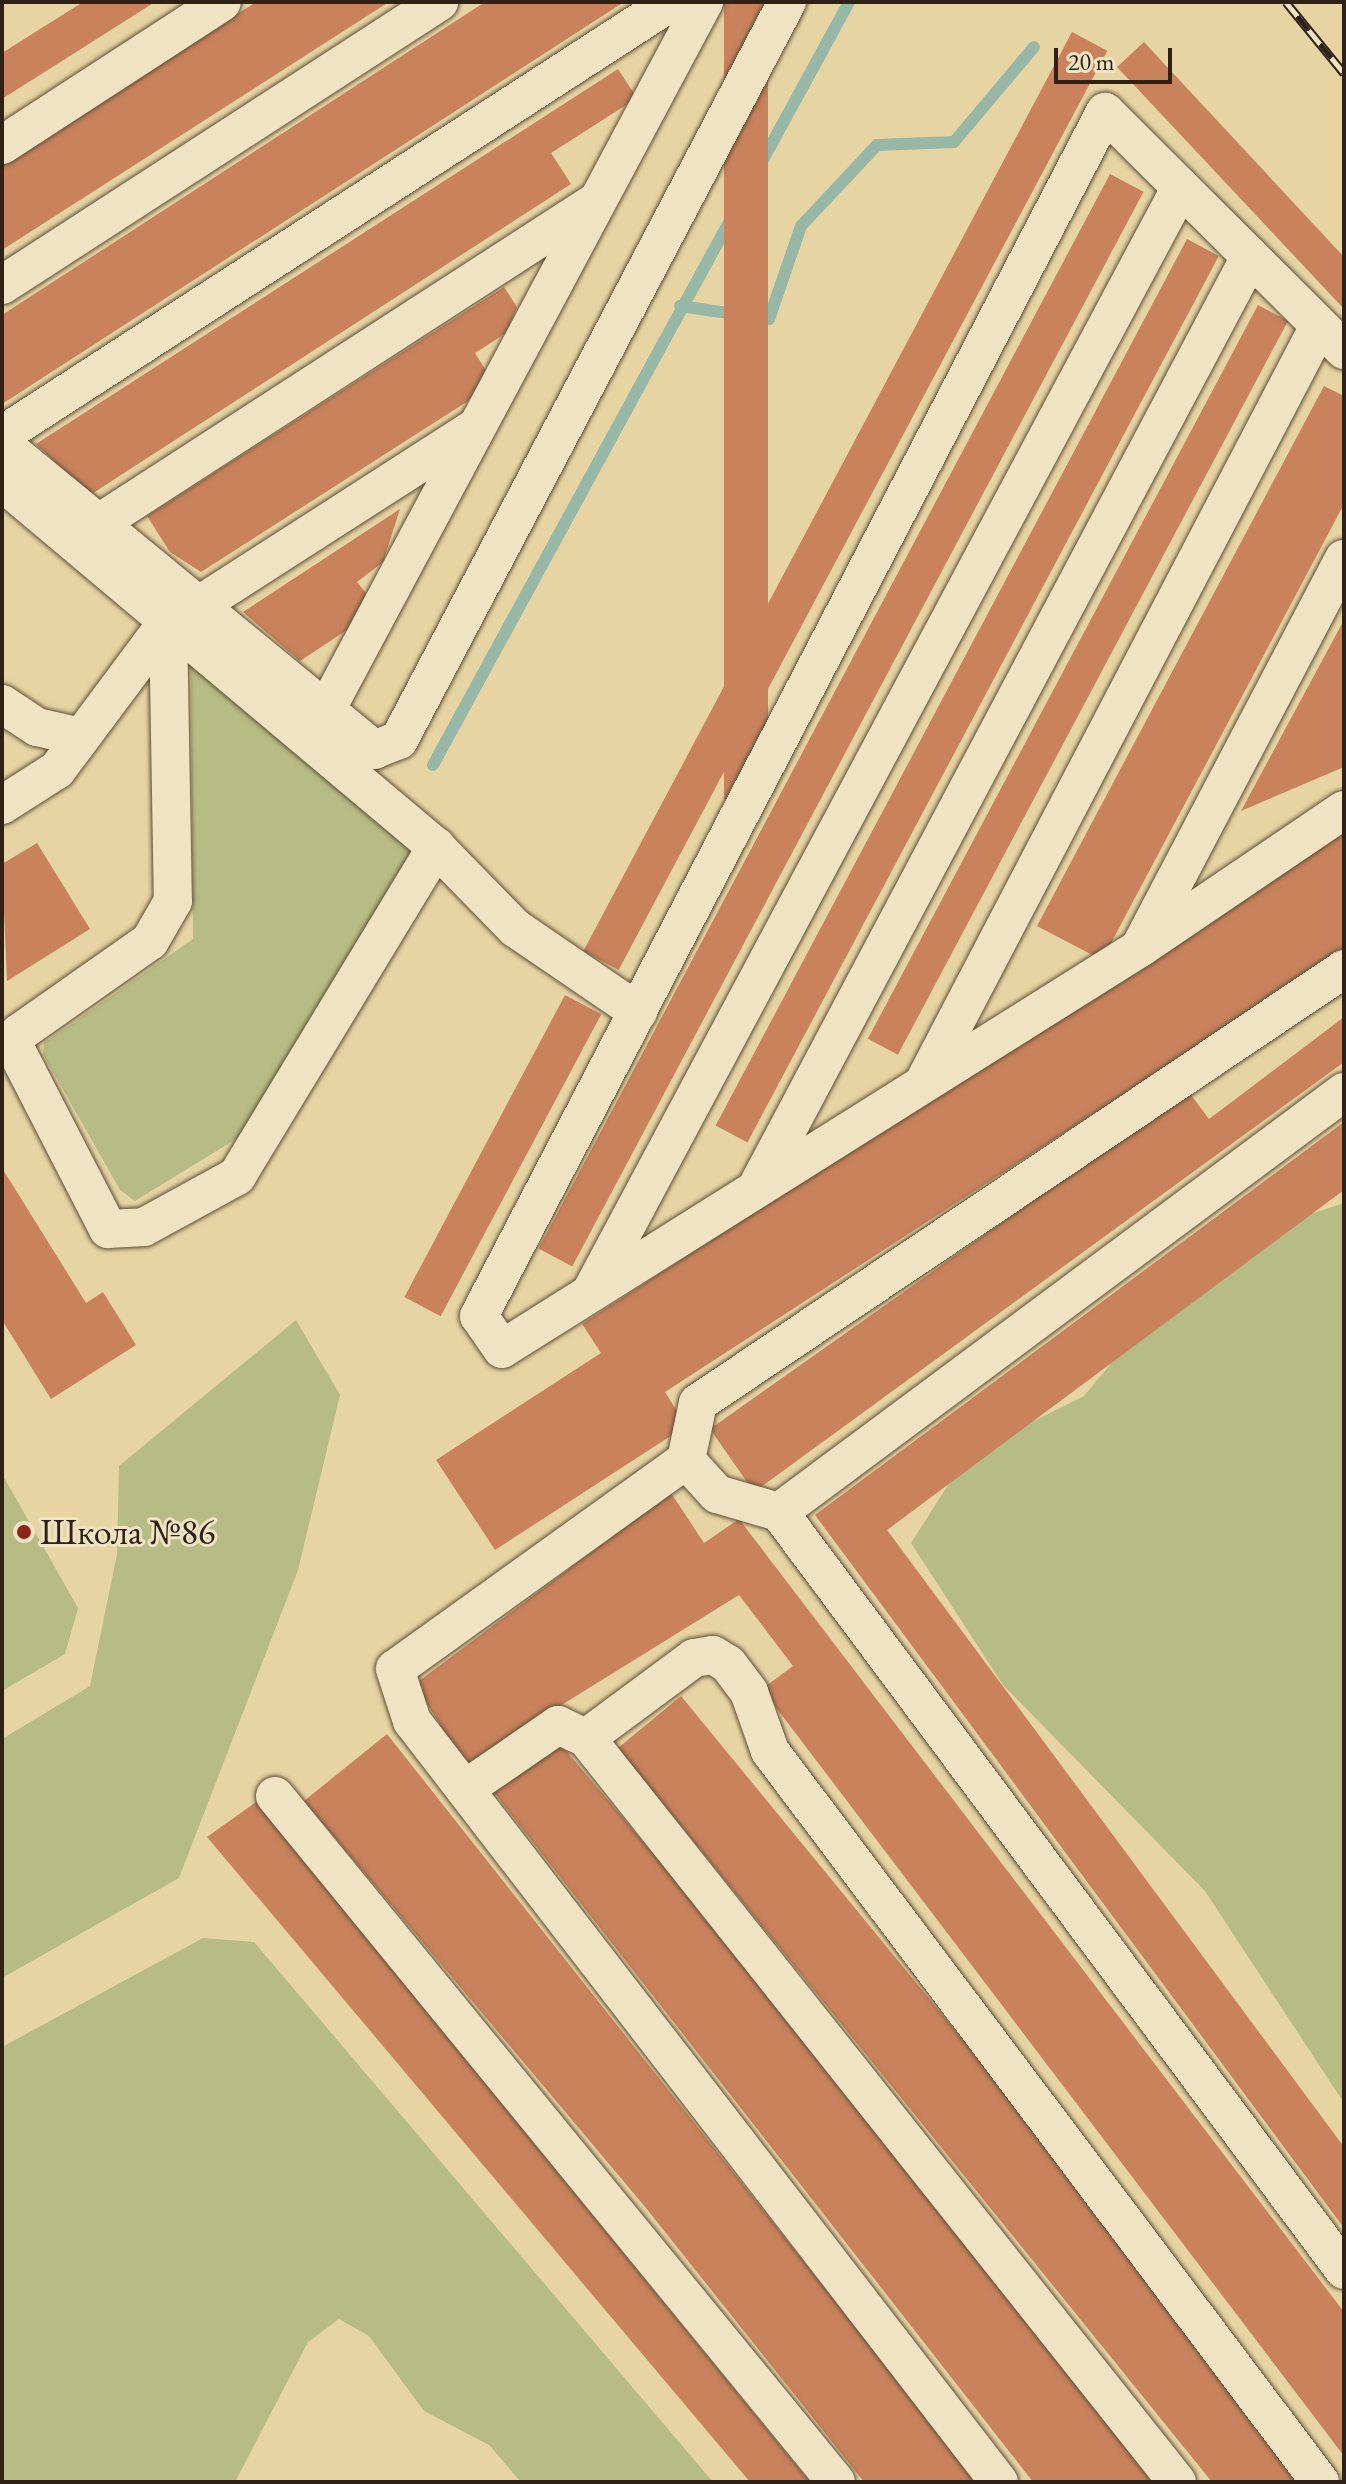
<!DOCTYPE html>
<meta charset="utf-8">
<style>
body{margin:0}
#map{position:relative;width:1346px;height:2484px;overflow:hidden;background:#e7d4a3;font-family:"EB Garamond",serif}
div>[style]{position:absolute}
.green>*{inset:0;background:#b7bc84}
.stream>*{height:12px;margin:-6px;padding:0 6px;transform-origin:6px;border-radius:6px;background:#97b8a6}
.building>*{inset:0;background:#c9825b;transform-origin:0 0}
.roads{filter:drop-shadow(0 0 2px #5d4e38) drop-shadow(0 0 2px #5d4e38)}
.minor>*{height:38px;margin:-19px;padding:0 19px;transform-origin:19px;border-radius:19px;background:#efe3c3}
.rail>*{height:9px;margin-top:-4.5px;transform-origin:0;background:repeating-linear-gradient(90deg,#efe3c3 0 18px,#2f2115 0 36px);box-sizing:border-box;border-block:2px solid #2f2115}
.dots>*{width:22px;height:22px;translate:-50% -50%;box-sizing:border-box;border:4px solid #efe3c3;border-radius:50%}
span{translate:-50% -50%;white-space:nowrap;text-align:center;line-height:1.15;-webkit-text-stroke:6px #efe3c3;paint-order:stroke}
.poi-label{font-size:36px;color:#2f2115}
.left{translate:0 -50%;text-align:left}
.frame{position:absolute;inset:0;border:4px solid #2f2115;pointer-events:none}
.scale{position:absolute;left:1054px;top:48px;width:118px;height:36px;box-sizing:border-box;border:4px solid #2f2115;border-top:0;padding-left:10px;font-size:24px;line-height:28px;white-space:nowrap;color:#2f2115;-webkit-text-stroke:6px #efe3c3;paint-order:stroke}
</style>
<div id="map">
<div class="green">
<div style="clip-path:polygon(191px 660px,408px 840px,411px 853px,241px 1136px,135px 1201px,120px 1190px,43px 1054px,44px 1043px,193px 939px)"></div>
<div style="clip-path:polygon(1344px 1203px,1344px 2103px,1205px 1891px,1003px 1685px,911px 1543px,968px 1454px,1084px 1396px,1168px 1295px,1299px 1218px)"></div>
<div style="clip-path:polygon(296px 1320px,340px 1395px,298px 1570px,179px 1878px,2px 1978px,2px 1739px,90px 1686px,117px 1554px,119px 1466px)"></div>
<div style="clip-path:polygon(2px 1474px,78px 1608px,65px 1654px,2px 1691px)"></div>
<div style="clip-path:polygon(203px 1938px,254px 1942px,713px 2482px,521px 2482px,489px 2445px,424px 2411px,369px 2336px,339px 2319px,308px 2342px,235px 2482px,2px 2482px,2px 2047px)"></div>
</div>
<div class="stream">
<div style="left:680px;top:306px;width:90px;rotate:8.3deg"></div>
<div style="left:769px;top:319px;width:98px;rotate:-71deg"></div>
<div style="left:801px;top:226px;width:111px;rotate:-46.8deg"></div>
<div style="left:877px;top:145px;width:77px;rotate:-2.2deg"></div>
<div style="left:954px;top:142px;width:124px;rotate:-49.9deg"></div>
<div style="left:433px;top:765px;width:869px;rotate:-61.4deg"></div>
</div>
<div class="building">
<div style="clip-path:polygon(83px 2px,155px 2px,2px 99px,2px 53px)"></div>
<div style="clip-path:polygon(256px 2px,389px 2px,2px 250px,2px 165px)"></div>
<div style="clip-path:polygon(485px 2px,624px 2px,2px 404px,2px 315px)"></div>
<div style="left:724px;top:2px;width:44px;height:797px"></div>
<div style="left:1072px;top:32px;width:40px;height:1041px;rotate:28deg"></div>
<div style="clip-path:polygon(1144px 42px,1344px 257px,1344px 309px,1117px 67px)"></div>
<div style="clip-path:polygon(618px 69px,637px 98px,551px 153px,571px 184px,90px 495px,36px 444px)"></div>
<div style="left:1110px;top:174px;width:38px;height:1217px;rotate:28deg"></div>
<div style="left:1187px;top:239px;width:36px;height:1004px;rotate:28deg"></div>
<div style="clip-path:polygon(504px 287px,517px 307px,506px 333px,475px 353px,487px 372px,468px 401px,201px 572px,170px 552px,147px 516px)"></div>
<div style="left:1258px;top:305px;width:34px;height:831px;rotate:28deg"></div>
<div style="clip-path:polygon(1324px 386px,1344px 396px,1344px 504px,1102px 960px,1037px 926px)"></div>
<div style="clip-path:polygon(400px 509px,383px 562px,357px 582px,366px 593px,356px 624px,300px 661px,243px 612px)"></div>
<div style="clip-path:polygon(1344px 620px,1344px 767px,1241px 811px)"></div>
<div style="clip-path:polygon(1344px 830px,1344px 951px,665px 1392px,686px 1426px,495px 1550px,436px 1460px,601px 1353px,582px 1324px)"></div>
<div style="clip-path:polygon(37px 843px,90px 929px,7px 981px,2px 864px)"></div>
<div style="left:565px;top:995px;width:41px;height:342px;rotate:28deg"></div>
<div style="clip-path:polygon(1344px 1017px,1344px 1062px,754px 1492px,710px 1429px,1188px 1091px,1209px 1119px)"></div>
<div style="clip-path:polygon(1344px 1122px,1344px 1190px,887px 1530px,1344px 2147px,1344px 2228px,815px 1515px)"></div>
<div style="clip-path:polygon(2px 1168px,86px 1303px,103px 1292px,136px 1345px,51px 1399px,2px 1320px)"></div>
<div style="clip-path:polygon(671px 1493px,704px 1543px,739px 1519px,1344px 2312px,1344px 2456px,762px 1689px,793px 1666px,739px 1595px,465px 1765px,415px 1684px)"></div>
<div style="clip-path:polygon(681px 1696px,1236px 2373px,1312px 2482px,1212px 2482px,618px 1748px)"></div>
<div style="clip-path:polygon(387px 1734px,978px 2482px,864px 2482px,646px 2208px,304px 1801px)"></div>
<div style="clip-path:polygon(557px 1740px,838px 2072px,1153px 2482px,1033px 2482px,493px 1791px)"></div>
<div style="clip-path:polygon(256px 1802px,810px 2482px,750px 2482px,207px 1837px)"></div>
</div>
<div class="roads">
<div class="minor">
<div style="left:2px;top:145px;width:262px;rotate:-33deg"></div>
<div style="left:2px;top:285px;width:521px;rotate:-32.93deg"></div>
<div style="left:1344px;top:350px;width:337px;rotate:-135.1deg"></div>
<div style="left:1105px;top:112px;width:1357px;rotate:117.47deg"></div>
<div style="left:479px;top:1316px;width:40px;rotate:55.1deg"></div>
<div style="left:502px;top:1349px;width:754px;rotate:-32.15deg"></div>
<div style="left:1140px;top:948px;width:246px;rotate:-34.1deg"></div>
<div style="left:2px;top:435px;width:797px;rotate:-32.91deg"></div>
<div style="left:2px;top:444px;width:482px;rotate:39.4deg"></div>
<div style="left:374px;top:750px;width:27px;rotate:-22deg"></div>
<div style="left:399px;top:740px;width:834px;rotate:-62.27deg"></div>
<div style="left:2px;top:482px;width:567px;rotate:40.06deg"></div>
<div style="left:436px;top:847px;width:113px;rotate:45.7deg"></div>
<div style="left:515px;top:928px;width:149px;rotate:34.3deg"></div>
<div style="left:99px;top:523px;width:593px;rotate:-32.89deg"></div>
<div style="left:196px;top:607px;width:333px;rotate:-32.7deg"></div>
<div style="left:168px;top:621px;width:280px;rotate:89deg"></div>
<div style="left:173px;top:901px;width:46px;rotate:119.9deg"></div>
<div style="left:150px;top:941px;width:160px;rotate:144.9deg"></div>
<div style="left:19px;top:1033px;width:14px;rotate:111deg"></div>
<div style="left:14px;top:1046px;width:206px;rotate:62.8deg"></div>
<div style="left:108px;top:1229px;width:36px;rotate:-3deg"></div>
<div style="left:144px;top:1227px;width:106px;rotate:-28.7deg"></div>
<div style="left:237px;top:1176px;width:385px;rotate:-58.8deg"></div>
<div style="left:2px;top:704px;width:42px;rotate:33.3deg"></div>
<div style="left:37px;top:727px;width:45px;rotate:12.8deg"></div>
<div style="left:326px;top:710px;width:803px;rotate:-61.9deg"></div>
<div style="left:2px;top:805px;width:65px;rotate:-32.5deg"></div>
<div style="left:57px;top:770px;width:186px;rotate:-53.3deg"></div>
<div style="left:1141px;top:945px;width:436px;rotate:-62.3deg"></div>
<div style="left:1344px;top:969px;width:778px;rotate:146.11deg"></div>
<div style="left:698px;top:1403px;width:58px;rotate:101.9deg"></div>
<div style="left:686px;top:1460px;width:46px;rotate:47.6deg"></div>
<div style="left:717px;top:1494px;width:65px;rotate:16.2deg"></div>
<div style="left:779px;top:1512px;width:945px;rotate:53.3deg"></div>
<div style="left:924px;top:1082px;width:853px;rotate:-62.41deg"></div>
<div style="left:757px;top:1187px;width:1053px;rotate:-62.07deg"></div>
<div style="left:592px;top:1290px;width:1250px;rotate:-61.9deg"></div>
<div style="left:686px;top:1460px;width:358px;rotate:144.3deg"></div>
<div style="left:395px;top:1669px;width:55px;rotate:71.9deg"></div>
<div style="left:412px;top:1721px;width:961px;rotate:52.36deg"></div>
<div style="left:779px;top:1512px;width:704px;rotate:-36.63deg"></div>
<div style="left:465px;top:1789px;width:113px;rotate:-34.5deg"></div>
<div style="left:558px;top:1725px;width:31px;rotate:25deg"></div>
<div style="left:275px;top:1796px;width:886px;rotate:50.72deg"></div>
<div style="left:1177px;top:2482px;width:950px;rotate:-128.46deg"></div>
<div style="left:586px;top:1738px;width:134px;rotate:-36.5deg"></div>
<div style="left:694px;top:1658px;width:19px;rotate:-9deg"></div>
<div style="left:713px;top:1655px;width:17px;rotate:31deg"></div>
<div style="left:728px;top:1664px;width:35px;rotate:53deg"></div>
<div style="left:749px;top:1692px;width:63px;rotate:70.4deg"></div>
<div style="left:770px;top:1751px;width:915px;rotate:53.04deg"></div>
</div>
</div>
<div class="rail">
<div style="left:1286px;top:2px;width:92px;rotate:50.8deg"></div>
</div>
<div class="dots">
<div style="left:24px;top:1532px;background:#8f2418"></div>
</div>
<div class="poi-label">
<span class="left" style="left:40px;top:1532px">Школа №86</span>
</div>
<div class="frame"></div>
<div class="scale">20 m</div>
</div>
